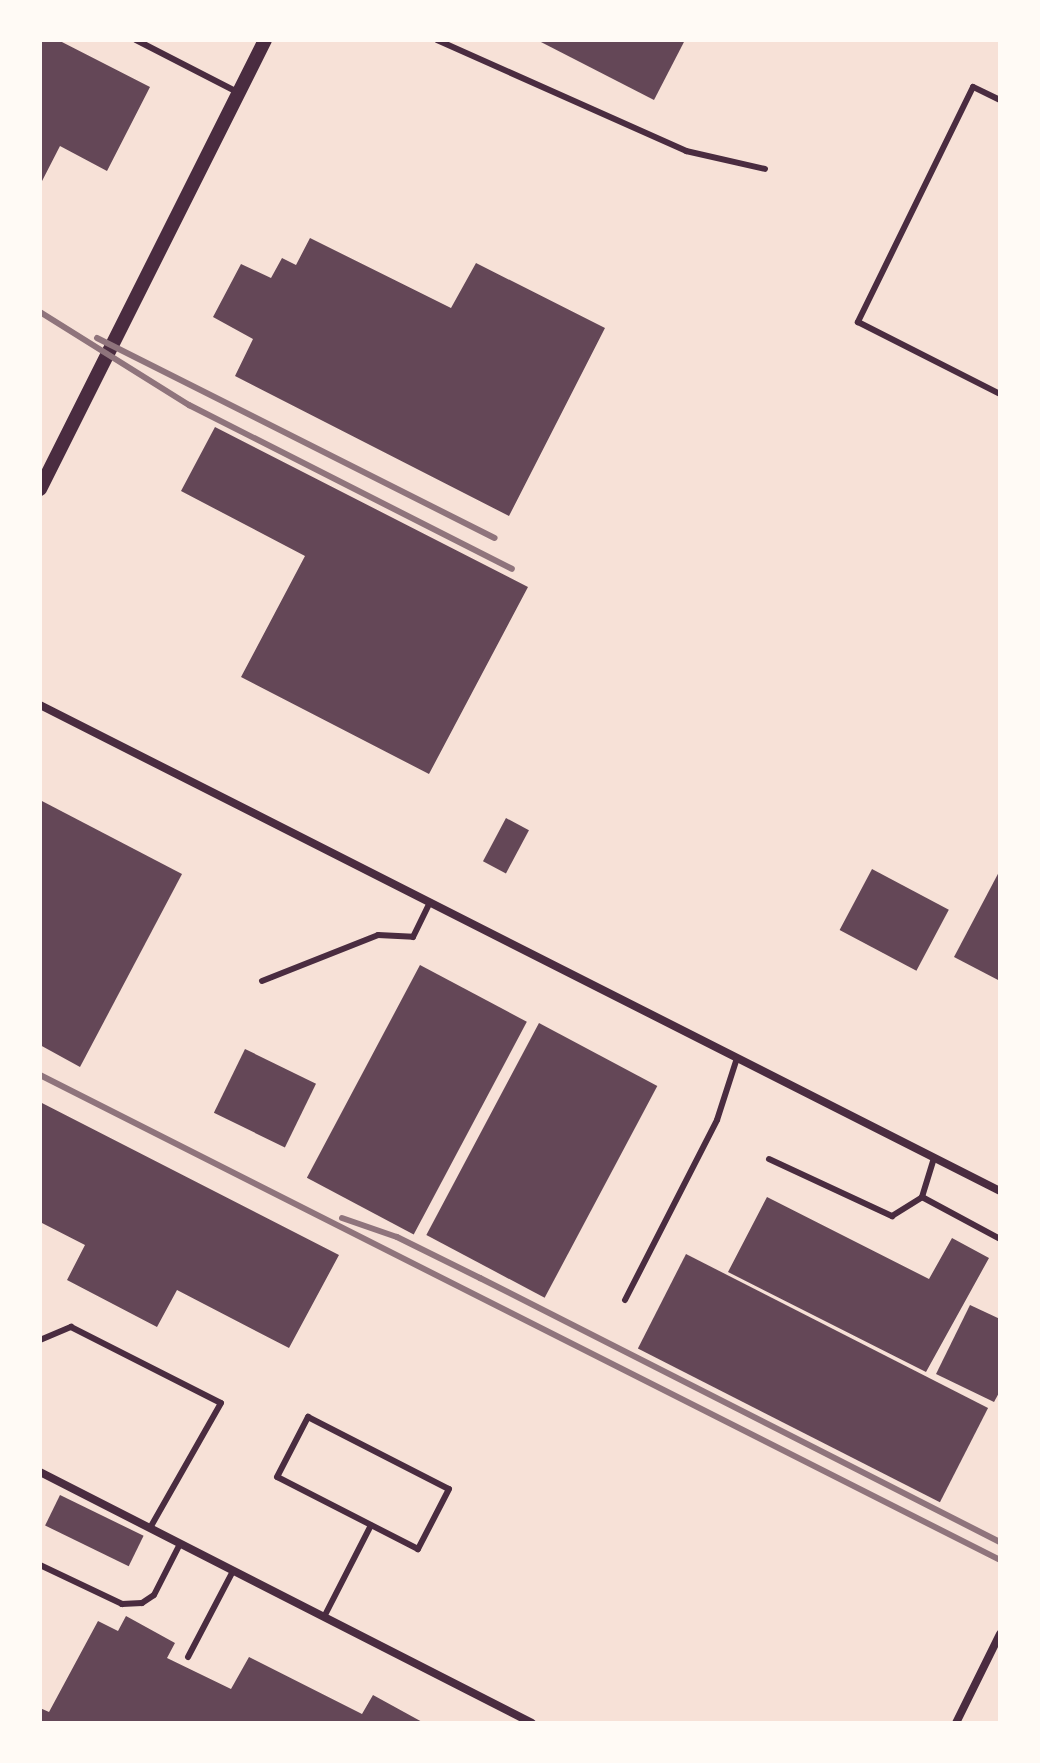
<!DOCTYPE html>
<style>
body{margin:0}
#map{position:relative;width:1040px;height:1763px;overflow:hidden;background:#f7e1d7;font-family:"PT Sans Narrow",sans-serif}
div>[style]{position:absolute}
.building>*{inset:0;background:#644757;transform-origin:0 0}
.service>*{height:6px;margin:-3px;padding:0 3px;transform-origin:3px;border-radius:3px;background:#4a2c40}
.minor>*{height:8px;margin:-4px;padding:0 4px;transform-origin:4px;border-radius:4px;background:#4a2c40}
.tertiary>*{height:14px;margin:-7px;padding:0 7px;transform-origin:7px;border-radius:7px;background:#4a2c40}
.rail>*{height:6px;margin:-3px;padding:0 3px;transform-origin:3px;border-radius:3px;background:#8f747c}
span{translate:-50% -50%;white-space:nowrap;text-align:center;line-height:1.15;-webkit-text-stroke:6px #fffaf5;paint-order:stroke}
.frame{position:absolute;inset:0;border:42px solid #fffaf5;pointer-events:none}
</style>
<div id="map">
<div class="building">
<div style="clip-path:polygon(40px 40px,58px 40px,150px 87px,107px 171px,60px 146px,40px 185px)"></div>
<div style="clip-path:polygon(537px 40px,685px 40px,654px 100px)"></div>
<div style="clip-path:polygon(310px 238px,451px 308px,476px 263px,605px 328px,509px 516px,235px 376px,253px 339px,213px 317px,241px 264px,271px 278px,282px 258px,296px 265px)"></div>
<div style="clip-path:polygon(215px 427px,528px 587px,429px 774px,241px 677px,305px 556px,181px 491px)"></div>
<div style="clip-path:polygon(40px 800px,182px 874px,80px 1067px,40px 1045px)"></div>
<div style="left:506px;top:818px;width:26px;height:49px;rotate:28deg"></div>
<div style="left:872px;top:869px;width:87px;height:69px;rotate:28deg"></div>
<div style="clip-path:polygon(1000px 870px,1000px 981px,954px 957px)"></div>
<div style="left:420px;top:965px;width:121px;height:241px;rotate:28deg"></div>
<div style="left:539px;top:1023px;width:134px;height:240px;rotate:28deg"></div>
<div style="left:245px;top:1049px;width:79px;height:71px;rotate:26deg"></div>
<div style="clip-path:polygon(40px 1102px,339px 1255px,289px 1348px,177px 1290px,157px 1327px,67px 1280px,85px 1245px,40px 1222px)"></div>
<div style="clip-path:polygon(767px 1197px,929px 1279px,952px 1238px,989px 1258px,926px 1372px,728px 1272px)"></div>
<div style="left:686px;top:1254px;width:339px;height:106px;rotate:27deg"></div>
<div style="clip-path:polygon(970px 1305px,1000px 1319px,1000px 1391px,994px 1402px,936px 1374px)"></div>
<div style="left:60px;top:1495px;width:93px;height:34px;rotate:26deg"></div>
<div style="clip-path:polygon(126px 1616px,175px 1643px,167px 1658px,231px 1689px,249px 1657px,362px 1714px,373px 1695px,424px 1723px,40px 1723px,40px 1708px,49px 1712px,98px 1621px,118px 1631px)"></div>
</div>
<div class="service">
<div style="left:136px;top:40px;width:116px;rotate:27.2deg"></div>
<div style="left:437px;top:40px;width:273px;rotate:24deg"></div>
<div style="left:686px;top:151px;width:81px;rotate:12.8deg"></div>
<div style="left:1000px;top:100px;width:30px;rotate:-154deg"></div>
<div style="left:973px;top:87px;width:262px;rotate:116.1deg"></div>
<div style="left:858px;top:322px;width:159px;rotate:26.9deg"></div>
<div style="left:262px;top:981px;width:125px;rotate:-21.6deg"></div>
<div style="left:378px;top:935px;width:35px;rotate:3deg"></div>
<div style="left:413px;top:937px;width:39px;rotate:-64deg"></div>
<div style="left:934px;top:1158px;width:41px;rotate:107.1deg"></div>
<div style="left:922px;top:1197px;width:89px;rotate:28.3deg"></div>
<div style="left:769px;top:1159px;width:136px;rotate:24.9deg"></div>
<div style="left:892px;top:1216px;width:36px;rotate:-32deg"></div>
<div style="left:625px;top:1300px;width:202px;rotate:-62.9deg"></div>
<div style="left:717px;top:1120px;width:65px;rotate:-72.1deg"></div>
<div style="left:40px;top:1340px;width:34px;rotate:-23deg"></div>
<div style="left:71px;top:1327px;width:168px;rotate:26.9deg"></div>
<div style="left:221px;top:1403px;width:144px;rotate:119.6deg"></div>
<div style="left:308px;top:1417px;width:158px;rotate:27.1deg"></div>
<div style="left:449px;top:1489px;width:68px;rotate:117.3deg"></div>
<div style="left:418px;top:1549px;width:158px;rotate:-152.9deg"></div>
<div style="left:277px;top:1477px;width:68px;rotate:-62.7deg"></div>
<div style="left:40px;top:1565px;width:91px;rotate:25.4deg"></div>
<div style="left:122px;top:1604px;width:20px;rotate:-3deg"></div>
<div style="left:142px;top:1603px;width:14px;rotate:-34deg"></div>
<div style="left:154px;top:1595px;width:57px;rotate:-63deg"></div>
<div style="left:324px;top:1617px;width:103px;rotate:-62.9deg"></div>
<div style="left:188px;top:1657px;width:97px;rotate:-62.4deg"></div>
</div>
<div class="minor">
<div style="left:40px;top:705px;width:1076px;rotate:26.85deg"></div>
<div style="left:40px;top:1472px;width:552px;rotate:27.03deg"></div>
<div style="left:956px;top:1723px;width:99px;rotate:-63.7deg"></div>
</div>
<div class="tertiary">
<div style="left:40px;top:489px;width:502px;rotate:-63.38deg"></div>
</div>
<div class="rail">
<div style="left:40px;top:312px;width:176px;rotate:32deg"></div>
<div style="left:189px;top:405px;width:362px;rotate:26.9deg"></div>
<div style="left:97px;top:338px;width:445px;rotate:26.7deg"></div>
<div style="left:40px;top:1075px;width:1076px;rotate:26.8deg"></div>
<div style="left:342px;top:1218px;width:58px;rotate:19.1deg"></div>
<div style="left:397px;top:1237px;width:93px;rotate:26.3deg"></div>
<div style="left:480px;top:1278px;width:583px;rotate:26.92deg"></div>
</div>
<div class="frame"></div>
</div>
